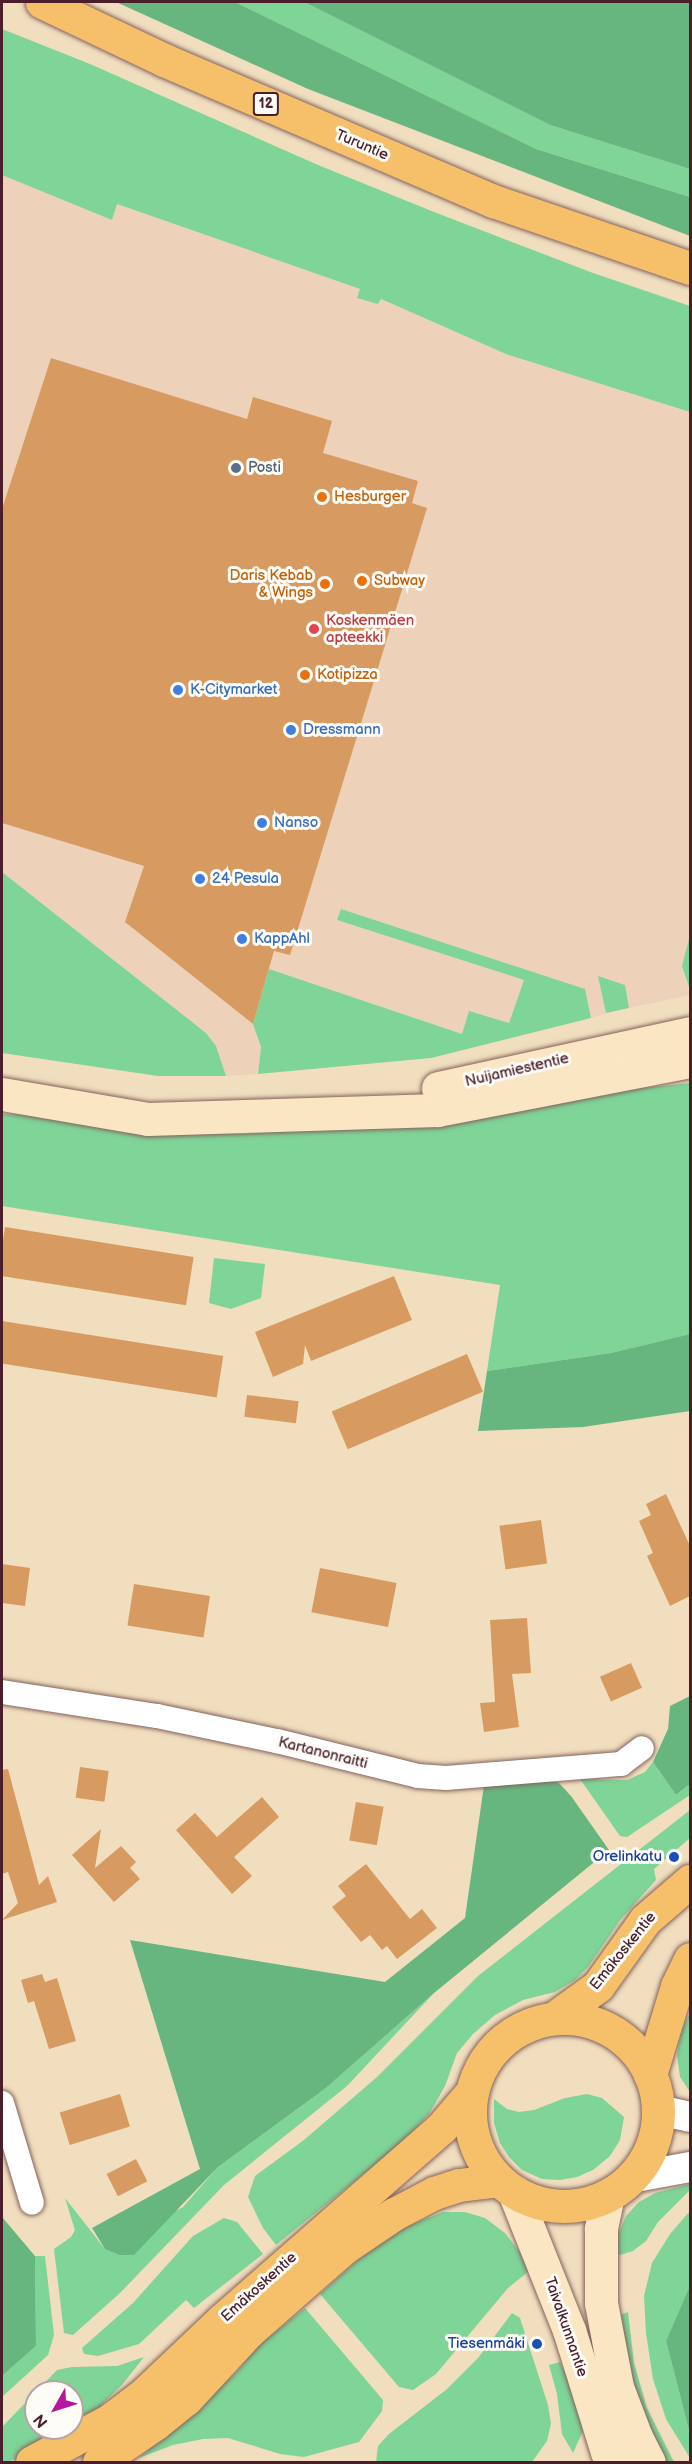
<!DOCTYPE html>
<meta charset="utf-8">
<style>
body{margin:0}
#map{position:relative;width:692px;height:2464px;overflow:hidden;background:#f0debe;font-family:"Balsamiq Sans",sans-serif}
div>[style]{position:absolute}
.built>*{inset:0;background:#edd2b9}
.green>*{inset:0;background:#7fd498}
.forest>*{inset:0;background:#67b680}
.building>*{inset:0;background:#d79b62;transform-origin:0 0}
.roads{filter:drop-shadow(0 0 2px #84625e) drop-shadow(0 0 2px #84625e)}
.minor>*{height:24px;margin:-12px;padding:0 12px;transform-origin:12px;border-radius:12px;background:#fff}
.tertiary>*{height:30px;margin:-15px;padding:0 15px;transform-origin:15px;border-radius:15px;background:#fff}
.secondary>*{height:33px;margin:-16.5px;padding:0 16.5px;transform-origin:16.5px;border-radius:16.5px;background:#fbe6c4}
.primary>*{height:33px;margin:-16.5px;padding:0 16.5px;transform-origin:16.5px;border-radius:16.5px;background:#f6c06b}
.primary>.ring{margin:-16.5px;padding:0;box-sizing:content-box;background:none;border:33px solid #f6c06b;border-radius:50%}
.trunk>*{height:33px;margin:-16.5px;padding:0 16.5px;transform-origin:16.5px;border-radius:16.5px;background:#f6c06b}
.dots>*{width:16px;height:16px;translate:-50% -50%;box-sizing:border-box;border:3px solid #fdfcf7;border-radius:50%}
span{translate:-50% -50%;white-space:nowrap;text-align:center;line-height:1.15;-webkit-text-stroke:6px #fdfcf7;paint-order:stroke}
.shield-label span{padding:2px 4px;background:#fdfcf7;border:2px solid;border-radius:4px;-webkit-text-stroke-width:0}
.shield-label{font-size:14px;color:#4a1f2b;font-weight:700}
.street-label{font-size:15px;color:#4a1f2b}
.service-label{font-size:15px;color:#4e5e75}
.left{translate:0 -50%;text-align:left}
.food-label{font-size:15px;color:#c56008}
.right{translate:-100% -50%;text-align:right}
.health-label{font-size:15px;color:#be3a42}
.shop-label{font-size:15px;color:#366cbe}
.transit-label{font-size:15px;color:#164399}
.frame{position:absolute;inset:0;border:3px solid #4a1f2b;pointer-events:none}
.north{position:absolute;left:24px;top:2380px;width:60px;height:60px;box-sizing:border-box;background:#fdfcf7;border:2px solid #b5a4a5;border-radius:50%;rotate:231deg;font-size:16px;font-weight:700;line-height:24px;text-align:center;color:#4a1f2b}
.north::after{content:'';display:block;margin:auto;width:21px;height:27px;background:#b5179e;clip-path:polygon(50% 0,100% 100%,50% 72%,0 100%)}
</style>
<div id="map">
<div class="built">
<div style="clip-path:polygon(2px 175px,112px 220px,116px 204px,360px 289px,357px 298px,380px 299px,506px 354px,690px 412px,690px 935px,682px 966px,690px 995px,629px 1008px,625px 985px,599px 976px,606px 1013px,591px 1018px,585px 989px,341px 909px,337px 920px,524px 980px,509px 1023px,462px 1034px,269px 969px,253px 1024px,261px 1047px,258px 1074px,226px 1076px,216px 1046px,206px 1033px,2px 872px)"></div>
</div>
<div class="green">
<div style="clip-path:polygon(235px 2px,304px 2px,550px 125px,690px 169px,690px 197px,536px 149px)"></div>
<div style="clip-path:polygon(2px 29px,90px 64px,318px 165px,434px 212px,593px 273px,690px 306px,690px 412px,506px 354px,381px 299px,378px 304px,357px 298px,360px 289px,117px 204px,112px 220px,2px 175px)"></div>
<div style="clip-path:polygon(2px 872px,206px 1033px,216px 1046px,226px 1076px,158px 1076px,2px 1053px)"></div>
<div style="clip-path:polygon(341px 909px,585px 989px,591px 1018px,431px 1058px,258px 1074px,261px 1047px,253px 1024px,269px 969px,462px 1034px,469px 1011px,509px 1023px,524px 980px,337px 920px)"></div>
<div style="clip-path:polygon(690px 935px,690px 990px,682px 966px)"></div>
<div style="clip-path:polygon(598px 976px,625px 985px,629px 1008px,606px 1013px)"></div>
<div style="clip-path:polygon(690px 1083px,690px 1334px,611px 1353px,487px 1371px,500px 1285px,2px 1206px,2px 1114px,35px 1115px,157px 1129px,245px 1134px,439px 1120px,614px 1091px)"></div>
<div style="clip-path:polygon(214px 1258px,265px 1264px,261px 1298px,231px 1309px,209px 1303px)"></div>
<div style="clip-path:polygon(653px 1762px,676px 1795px,690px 1784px,690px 1795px,627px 1837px,620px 1836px,580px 1779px,627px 1780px,645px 1772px)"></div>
<div style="clip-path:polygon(690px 1810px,690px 1838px,654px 1869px,656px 1880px,621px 1919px,588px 1967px,575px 1980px,555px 1992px,523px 2000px,495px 2015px,473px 2034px,457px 2053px,445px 2086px,429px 2114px,403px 2142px,276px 2245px,263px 2228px,248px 2197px,255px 2176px,304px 2140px,377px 2077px,478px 1976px)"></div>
<div style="clip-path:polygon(434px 1993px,347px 2086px,224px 2185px,120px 2293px,73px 2335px,64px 2333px,54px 2249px,71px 2237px,75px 2230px,65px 2198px,105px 2249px,183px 2207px,218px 2167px,326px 2088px)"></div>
<div style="clip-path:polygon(690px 2012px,690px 2092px,680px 2077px,677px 2055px,682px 2030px)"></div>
<div style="clip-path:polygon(587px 2094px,602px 2098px,624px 2117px,620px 2140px,610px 2156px,593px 2170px,577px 2177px,560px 2180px,542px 2179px,522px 2170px,509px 2157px,500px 2143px,494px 2123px,494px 2099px,507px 2109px,519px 2112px,534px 2110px,565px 2098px)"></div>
<div style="clip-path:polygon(690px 2184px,689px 2191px,658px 2222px,646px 2241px,633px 2251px,620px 2255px,616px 2254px,618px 2235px,626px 2216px,639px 2202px,655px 2193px)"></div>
<div style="clip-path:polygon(690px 2211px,690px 2285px,666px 2341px,690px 2434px,690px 2458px,666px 2419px,653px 2379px,646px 2333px,644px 2296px,652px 2263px,670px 2234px)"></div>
<div style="clip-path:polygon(443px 2212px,465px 2212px,485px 2218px,505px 2233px,522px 2255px,529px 2271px,508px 2288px,436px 2374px,413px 2390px,399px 2387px,320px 2294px,366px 2253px,403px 2228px)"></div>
<div style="clip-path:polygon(224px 2218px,237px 2222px,263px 2254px,194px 2308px,186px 2300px,139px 2344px,98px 2356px,84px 2354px,82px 2348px,133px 2303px,193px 2236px)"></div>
<div style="clip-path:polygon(35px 2256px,45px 2256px,54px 2335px,48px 2355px,2px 2397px,2px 2376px,36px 2346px)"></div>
<div style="clip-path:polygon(305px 2308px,383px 2400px,382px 2411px,359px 2442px,304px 2457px,280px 2454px,228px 2438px,203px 2439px,173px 2445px,139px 2458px,236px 2373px,258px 2346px)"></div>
<div style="clip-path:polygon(628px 2312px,634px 2363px,647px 2408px,674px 2462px,662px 2462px,644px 2432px,617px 2316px)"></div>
<div style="clip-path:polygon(512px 2313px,520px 2318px,548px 2405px,551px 2424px,547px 2441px,532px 2462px,376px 2462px,378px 2446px,389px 2434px,447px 2389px,478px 2358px)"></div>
<div style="clip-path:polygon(evenodd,144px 2357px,122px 2385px,101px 2405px,103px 2409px,47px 2445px,8px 2462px,2px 2462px,2px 2427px,57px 2370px,72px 2367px,117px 2366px,144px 2357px,36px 2392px,72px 2392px,72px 2428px,36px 2428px,36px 2392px)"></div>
<div style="clip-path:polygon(560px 2362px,578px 2402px,583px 2431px,573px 2453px,562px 2434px,557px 2394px,549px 2365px)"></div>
</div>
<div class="forest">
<div style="clip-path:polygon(116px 2px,235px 2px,536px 149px,690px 197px,690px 236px,308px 89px)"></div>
<div style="clip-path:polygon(304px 2px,690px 2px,690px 169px,550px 125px)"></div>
<div style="clip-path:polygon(690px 1334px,690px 1411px,583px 1427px,478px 1431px,487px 1371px,611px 1353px)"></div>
<div style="clip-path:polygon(690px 1696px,690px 1784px,676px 1795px,653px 1762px,668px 1729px,670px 1706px)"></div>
<div style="clip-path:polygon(548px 1780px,559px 1783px,571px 1796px,609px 1850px,434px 1993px,326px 2088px,218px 2167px,134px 2255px,120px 2255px,105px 2249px,92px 2228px,200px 2169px,130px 1940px,385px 1982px,465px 1918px,484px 1785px)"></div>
<div style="clip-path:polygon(2px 2217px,35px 2256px,36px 2346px,2px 2376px)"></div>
<div style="clip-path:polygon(690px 2285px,690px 2434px,666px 2341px)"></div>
</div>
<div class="building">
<div style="clip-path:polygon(51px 358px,247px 419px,253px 397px,332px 421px,323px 453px,418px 481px,412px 503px,427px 508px,290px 955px,274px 951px,253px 1024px,125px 922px,144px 866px,2px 823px,2px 509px)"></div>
<div style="left:5px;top:1227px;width:191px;height:49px;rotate:9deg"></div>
<div style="clip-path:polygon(394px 1276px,412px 1320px,311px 1361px,305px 1345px,303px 1364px,273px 1377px,255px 1332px)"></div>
<div style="left:2px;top:1321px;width:224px;height:42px;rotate:9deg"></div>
<div style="left:467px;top:1354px;width:41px;height:147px;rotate:67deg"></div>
<div style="left:247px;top:1395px;width:52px;height:22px;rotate:7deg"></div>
<div style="clip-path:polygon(666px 1494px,690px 1546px,690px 1596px,670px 1606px,647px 1556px,653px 1553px,639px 1521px,651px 1515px,646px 1504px)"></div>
<div style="left:541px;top:1520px;width:44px;height:42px;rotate:82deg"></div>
<div style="clip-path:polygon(2px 1564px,30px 1568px,25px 1606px,2px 1603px)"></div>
<div style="left:320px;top:1568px;width:78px;height:45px;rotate:11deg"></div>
<div style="left:134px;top:1584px;width:77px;height:42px;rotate:9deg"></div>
<div style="clip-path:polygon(527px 1618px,531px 1673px,512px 1674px,519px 1727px,484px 1732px,480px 1703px,495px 1702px,490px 1620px)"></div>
<div style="left:631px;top:1663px;width:27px;height:34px;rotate:66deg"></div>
<div style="left:80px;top:1767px;width:29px;height:31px;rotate:8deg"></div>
<div style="clip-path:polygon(8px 1769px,39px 1885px,48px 1876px,57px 1902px,2px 1920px,18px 1903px,8px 1872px,2px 1874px,2px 1770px)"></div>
<div style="clip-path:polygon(262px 1797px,279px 1817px,234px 1857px,252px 1876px,232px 1894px,176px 1830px,195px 1813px,217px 1837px)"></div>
<div style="left:356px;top:1802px;width:28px;height:39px;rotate:10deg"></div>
<div style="clip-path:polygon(101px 1829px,95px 1868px,121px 1846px,136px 1862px,130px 1868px,140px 1879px,114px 1902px,72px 1855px)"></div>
<div style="clip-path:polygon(366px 1864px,410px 1919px,422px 1909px,437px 1928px,397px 1959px,387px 1946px,382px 1950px,370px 1935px,361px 1942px,332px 1907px,346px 1896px,338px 1886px)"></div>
<div style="clip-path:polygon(42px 1974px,45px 1982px,57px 1978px,76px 2041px,49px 2049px,34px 2001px,28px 2003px,21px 1980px)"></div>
<div style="left:120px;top:2094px;width:34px;height:63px;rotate:73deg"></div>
<div style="left:136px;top:2159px;width:25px;height:33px;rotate:63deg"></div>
</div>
<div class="roads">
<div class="minor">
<div style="left:2px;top:1692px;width:157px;rotate:8.8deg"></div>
<div style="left:157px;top:1716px;width:123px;rotate:11.8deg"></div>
<div style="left:277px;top:1741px;width:145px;rotate:13.9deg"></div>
<div style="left:418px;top:1776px;width:28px;rotate:4deg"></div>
<div style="left:446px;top:1778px;width:176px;rotate:-4.6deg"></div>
<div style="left:621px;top:1764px;width:26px;rotate:-37deg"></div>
<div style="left:2px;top:2103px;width:104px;rotate:73.3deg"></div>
</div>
<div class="tertiary">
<div style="left:658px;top:2110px;width:33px;rotate:12deg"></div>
<div style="left:630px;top:2178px;width:61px;rotate:-10.4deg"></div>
</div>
<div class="secondary">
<div style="left:438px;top:1088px;width:258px;rotate:-12.3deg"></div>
<div style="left:2px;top:1094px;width:148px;rotate:9.7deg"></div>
<div style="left:148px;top:1119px;width:290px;rotate:-1.8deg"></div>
<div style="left:438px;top:1110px;width:257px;rotate:-11deg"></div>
<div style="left:514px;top:2192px;width:149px;rotate:68.3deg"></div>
<div style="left:569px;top:2330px;width:128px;rotate:72.7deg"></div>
<div style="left:607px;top:2452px;width:12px;rotate:55deg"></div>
<div style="left:608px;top:2195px;width:35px;rotate:102deg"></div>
<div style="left:601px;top:2229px;width:74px;rotate:90deg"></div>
<div style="left:601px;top:2303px;width:86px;rotate:79.2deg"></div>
<div style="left:617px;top:2387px;width:53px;rotate:69.2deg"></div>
<div style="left:636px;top:2437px;width:28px;rotate:63deg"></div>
</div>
<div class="primary">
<div style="left:554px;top:2018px;width:54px;rotate:-36deg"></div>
<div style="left:598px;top:1986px;width:81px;rotate:-54.5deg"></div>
<div style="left:645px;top:1920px;width:60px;rotate:-40.9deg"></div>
<div class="ring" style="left:470px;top:2018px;width:155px;height:155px"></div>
<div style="left:650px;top:2075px;width:93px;rotate:-73.1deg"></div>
<div style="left:677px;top:1986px;width:30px;rotate:-64deg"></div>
<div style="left:32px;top:2462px;width:89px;rotate:-28.3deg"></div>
<div style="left:110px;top:2420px;width:41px;rotate:-37.1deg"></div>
<div style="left:143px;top:2395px;width:110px;rotate:-43.5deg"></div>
<div style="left:223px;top:2319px;width:291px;rotate:-41.2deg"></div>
<div style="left:442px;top:2127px;width:45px;rotate:-49.5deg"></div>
<div style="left:99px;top:2462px;width:69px;rotate:-34.4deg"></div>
<div style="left:156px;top:2423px;width:38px;rotate:-39deg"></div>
<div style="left:186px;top:2399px;width:93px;rotate:-47.2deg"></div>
<div style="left:249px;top:2331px;width:128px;rotate:-41.2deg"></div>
<div style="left:345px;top:2247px;width:59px;rotate:-34deg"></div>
<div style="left:394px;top:2214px;width:45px;rotate:-27.7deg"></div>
<div style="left:434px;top:2193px;width:26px;rotate:-18deg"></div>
<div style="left:459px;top:2185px;width:40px;rotate:-7.1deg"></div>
</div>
<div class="trunk">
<div style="left:42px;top:2px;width:135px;rotate:25.4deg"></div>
<div style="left:164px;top:60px;width:358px;rotate:23.2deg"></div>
<div style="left:493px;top:201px;width:208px;rotate:18.8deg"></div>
</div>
</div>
<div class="dots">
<div style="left:236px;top:468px;background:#5c6f8a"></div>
<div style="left:322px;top:497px;background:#e8710a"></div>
<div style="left:362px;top:581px;background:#e8710a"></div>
<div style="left:325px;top:584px;background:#e8710a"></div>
<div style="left:314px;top:629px;background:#e0444e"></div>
<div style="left:305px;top:675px;background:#e8710a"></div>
<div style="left:178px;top:690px;background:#3f7fe0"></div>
<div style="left:291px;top:730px;background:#3f7fe0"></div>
<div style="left:262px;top:823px;background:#3f7fe0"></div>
<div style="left:200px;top:879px;background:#3f7fe0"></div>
<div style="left:242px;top:939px;background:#3f7fe0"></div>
<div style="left:674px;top:1857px;background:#1a4fb4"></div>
<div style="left:537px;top:2344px;background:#1a4fb4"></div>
</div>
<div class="shield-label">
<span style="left:266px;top:104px">12</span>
</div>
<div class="street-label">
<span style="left:362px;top:145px;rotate:23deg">Turuntie</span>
<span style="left:517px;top:1070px;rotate:-13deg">Nuijamiestentie</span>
<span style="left:323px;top:1753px;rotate:14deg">Kartanonraitti</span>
<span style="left:623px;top:1951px;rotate:-51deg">Emäkoskentie</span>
<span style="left:259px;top:2287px;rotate:-42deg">Emäkoskentie</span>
<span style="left:566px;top:2327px;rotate:71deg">Taivalkunnantie</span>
</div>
<div class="service-label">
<span class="left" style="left:248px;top:468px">Posti</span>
</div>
<div class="food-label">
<span class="left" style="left:334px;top:497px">Hesburger</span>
<span class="right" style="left:313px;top:584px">Daris Kebab<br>&amp; Wings</span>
<span class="left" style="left:374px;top:581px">Subway</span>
<span class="left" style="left:317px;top:675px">Kotipizza</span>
</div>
<div class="health-label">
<span class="left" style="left:326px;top:629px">Koskenmäen<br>apteekki</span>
</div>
<div class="shop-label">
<span class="left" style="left:190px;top:690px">K-Citymarket</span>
<span class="left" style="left:303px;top:730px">Dressmann</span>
<span class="left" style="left:274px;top:823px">Nanso</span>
<span class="left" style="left:212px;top:879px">24 Pesula</span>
<span class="left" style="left:254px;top:939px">KappAhl</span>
</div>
<div class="transit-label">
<span class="right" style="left:662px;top:1857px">Orelinkatu</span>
<span class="right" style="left:525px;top:2344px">Tiesenmäki</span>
</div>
<div class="frame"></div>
<div class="north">N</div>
</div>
